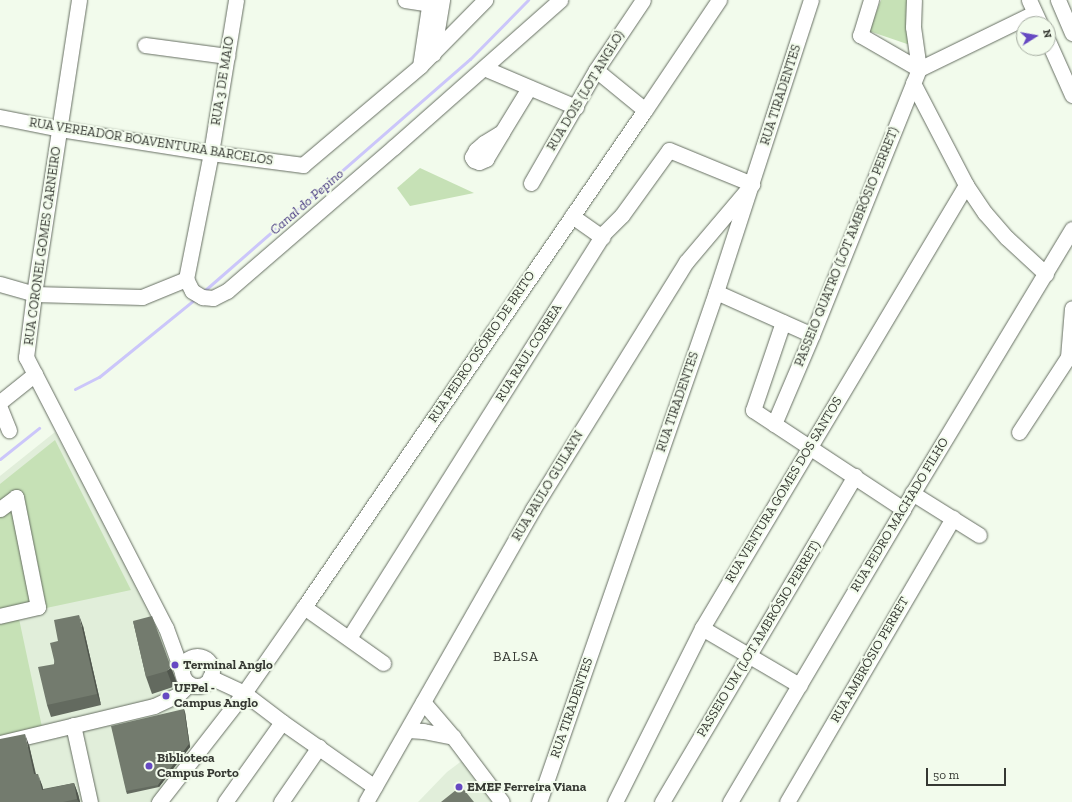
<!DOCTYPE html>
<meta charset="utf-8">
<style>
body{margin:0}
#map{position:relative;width:1072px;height:802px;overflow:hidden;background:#f2fbec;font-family:"Zilla Slab",serif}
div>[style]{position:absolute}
.built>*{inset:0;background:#e1eeda}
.green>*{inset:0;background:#c6e1b6}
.stream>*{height:3px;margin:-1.5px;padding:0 1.5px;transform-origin:1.5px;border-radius:1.5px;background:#cbc6fa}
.roads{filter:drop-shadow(0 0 1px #666e62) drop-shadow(0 0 1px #666e62)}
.minor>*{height:15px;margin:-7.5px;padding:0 7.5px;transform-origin:7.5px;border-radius:7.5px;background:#fff}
.minor>.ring{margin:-7.5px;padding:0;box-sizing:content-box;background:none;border:15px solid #fff;border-radius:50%}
.wall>*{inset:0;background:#636a5f}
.shaded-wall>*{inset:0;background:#50564d}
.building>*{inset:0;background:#737b6e}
.dots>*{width:11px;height:11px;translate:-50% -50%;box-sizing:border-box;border:2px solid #f2fbec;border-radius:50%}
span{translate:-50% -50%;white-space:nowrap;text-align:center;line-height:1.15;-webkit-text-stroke:4px #f2fbec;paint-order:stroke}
.street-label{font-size:13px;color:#353832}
.poi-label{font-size:13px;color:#353832;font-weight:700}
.left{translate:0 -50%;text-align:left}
.water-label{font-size:14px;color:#44357f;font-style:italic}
.neighbourhood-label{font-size:14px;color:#353832;letter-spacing:1px}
.north{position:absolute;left:1016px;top:16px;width:40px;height:40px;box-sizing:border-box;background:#f2fbec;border:1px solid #a6ada2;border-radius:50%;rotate:79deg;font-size:11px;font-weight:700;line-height:16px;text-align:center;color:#353832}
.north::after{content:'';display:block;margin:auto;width:14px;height:18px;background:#6649c2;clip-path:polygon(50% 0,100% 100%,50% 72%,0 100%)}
.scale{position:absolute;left:926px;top:768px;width:80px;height:18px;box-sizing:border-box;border:2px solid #353832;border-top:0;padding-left:5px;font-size:12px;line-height:14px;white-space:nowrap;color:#353832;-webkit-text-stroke:3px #f2fbec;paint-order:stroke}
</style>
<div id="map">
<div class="built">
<div style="clip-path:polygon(55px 432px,165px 632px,191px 746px,152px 802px,0 802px,0 476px)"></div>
<div style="clip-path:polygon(463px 760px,495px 802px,418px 802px,447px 772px)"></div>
</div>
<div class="green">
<div style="clip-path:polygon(881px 0,907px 0,910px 45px,869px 31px)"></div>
<div style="clip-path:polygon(420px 168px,474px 193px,410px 206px,397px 188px)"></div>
<div style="clip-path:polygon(55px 440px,131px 590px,18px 614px,42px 727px,0 737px,0 484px)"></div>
</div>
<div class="stream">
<div style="left:204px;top:291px;width:353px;rotate:-41.1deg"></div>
<div style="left:470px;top:59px;width:83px;rotate:-45.5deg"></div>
<div style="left:75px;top:389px;width:27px;rotate:-27deg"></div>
<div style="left:99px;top:377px;width:124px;rotate:-39.1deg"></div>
<div style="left:0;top:459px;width:50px;rotate:-38.5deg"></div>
</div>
<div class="roads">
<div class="minor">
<div style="left:79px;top:0;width:297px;rotate:98.7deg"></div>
<div style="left:34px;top:294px;width:64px;rotate:97.2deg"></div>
<div style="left:26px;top:357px;width:305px;rotate:62.7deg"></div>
<div style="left:166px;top:628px;width:47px;rotate:70deg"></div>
<div style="left:405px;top:0;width:33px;rotate:9deg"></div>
<div style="left:871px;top:0;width:37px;rotate:107deg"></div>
<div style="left:860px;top:35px;width:68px;rotate:30deg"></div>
<div style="left:1029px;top:0;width:26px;rotate:65deg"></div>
<div style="left:1058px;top:0;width:36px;rotate:67deg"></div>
<div style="left:1048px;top:41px;width:59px;rotate:66deg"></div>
<div style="left:145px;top:45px;width:83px;rotate:7.6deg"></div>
<div style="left:433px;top:54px;width:55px;rotate:-80.5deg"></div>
<div style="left:420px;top:66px;width:67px;rotate:-81.4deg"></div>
<div style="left:484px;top:68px;width:100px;rotate:23deg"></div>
<div style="left:919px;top:69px;width:128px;rotate:-26deg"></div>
<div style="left:596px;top:70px;width:63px;rotate:39.2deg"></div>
<div style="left:913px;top:83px;width:115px;rotate:62.5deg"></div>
<div style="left:966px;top:185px;width:34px;rotate:56deg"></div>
<div style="left:985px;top:213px;width:33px;rotate:49deg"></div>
<div style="left:1007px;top:238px;width:53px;rotate:42.7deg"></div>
<div style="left:0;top:117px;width:61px;rotate:11.3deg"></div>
<div style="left:60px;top:129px;width:153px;rotate:9deg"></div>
<div style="left:211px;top:153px;width:93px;rotate:7.4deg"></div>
<div style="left:303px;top:165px;width:153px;rotate:-40.2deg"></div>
<div style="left:420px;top:66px;width:93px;rotate:-45.4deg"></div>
<div style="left:502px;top:132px;width:21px;rotate:149deg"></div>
<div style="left:484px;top:143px;width:11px;rotate:139deg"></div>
<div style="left:476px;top:150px;width:8px;rotate:120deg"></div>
<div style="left:472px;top:157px;width:4px;rotate:56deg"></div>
<div style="left:474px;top:160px;width:5px;rotate:22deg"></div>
<div style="left:479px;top:162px;width:8px;rotate:-23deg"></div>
<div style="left:486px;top:159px;width:31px;rotate:-59deg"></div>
<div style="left:502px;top:132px;width:52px;rotate:-58.5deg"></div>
<div style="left:531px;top:183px;width:130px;rotate:-60.1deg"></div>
<div style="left:596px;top:70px;width:84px;rotate:-56.1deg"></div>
<div style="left:572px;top:216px;width:37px;rotate:35deg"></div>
<div style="left:186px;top:279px;width:13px;rotate:63deg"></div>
<div style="left:192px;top:291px;width:12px;rotate:31deg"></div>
<div style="left:202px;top:297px;width:11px;rotate:5deg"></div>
<div style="left:213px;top:298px;width:16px;rotate:-27deg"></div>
<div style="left:227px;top:291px;width:221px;rotate:-40.8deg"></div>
<div style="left:394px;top:147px;width:222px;rotate:-41.5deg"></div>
<div style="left:186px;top:279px;width:128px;rotate:-78.8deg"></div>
<div style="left:211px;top:153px;width:155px;rotate:-80.7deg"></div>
<div style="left:0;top:284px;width:35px;rotate:16deg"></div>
<div style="left:34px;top:294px;width:108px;rotate:1.6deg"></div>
<div style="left:142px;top:297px;width:48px;rotate:-22.2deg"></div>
<div style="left:716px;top:292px;width:105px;rotate:24.1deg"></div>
<div style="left:783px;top:322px;width:93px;rotate:108.8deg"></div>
<div style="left:753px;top:410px;width:180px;rotate:33.4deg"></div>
<div style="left:0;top:402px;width:45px;rotate:-38.7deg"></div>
<div style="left:0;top:408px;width:24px;rotate:68deg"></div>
<div style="left:774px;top:424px;width:97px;rotate:-66.9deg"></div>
<div style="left:812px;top:335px;width:287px;rotate:-68.1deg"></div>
<div style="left:919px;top:69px;width:42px;rotate:-98.1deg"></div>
<div style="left:913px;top:27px;width:27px;rotate:-88deg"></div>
<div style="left:1019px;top:432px;width:90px;rotate:-56.8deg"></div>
<div style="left:1068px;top:357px;width:49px;rotate:-85.3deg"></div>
<div style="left:912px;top:493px;width:79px;rotate:32.1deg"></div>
<div style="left:0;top:509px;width:20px;rotate:-37deg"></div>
<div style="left:16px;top:497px;width:112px;rotate:78.7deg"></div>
<div style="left:38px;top:607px;width:39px;rotate:167deg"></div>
<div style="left:304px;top:607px;width:97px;rotate:35.3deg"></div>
<div style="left:702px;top:628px;width:113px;rotate:30.4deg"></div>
<div style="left:349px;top:638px;width:479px;rotate:-57.8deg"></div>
<div style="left:604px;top:233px;width:25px;rotate:-45deg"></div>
<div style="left:622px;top:215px;width:80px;rotate:-54.1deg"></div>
<div style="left:669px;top:150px;width:90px;rotate:22.3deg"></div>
<div style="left:752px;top:184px;width:102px;rotate:130.2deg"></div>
<div style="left:686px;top:262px;width:291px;rotate:121.8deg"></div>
<div style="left:533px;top:509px;width:337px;rotate:119.7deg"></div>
<div class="ring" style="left:182px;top:656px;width:15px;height:15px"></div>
<div style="left:210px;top:677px;width:38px;rotate:25deg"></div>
<div style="left:244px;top:693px;width:48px;rotate:37.3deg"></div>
<div style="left:282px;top:722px;width:113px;rotate:35deg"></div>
<div style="left:423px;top:702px;width:46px;rotate:49.4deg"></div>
<div style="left:453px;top:737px;width:81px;rotate:53deg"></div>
<div style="left:73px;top:725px;width:79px;rotate:77.6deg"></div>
<div style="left:408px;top:730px;width:15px;rotate:4deg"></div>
<div style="left:423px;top:731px;width:31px;rotate:11deg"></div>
<div style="left:0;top:743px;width:158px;rotate:-13.5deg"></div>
<div style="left:154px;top:706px;width:26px;rotate:-25deg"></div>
<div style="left:178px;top:695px;width:16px;rotate:-45deg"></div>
<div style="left:159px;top:802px;width:138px;rotate:-52.1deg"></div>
<div style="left:244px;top:693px;width:105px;rotate:-55.1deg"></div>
<div style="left:304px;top:607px;width:603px;rotate:-55.55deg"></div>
<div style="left:645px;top:110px;width:133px;rotate:-56.1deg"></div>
<div style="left:225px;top:802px;width:98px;rotate:-54.5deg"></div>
<div style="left:281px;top:802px;width:67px;rotate:-55.4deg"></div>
<div style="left:539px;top:802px;width:540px;rotate:-70.86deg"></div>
<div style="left:716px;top:292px;width:307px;rotate:-72deg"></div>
<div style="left:615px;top:802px;width:195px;rotate:-63.4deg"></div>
<div style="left:702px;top:628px;width:516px;rotate:-59.21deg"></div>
<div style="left:662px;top:802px;width:379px;rotate:-59.4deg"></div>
<div style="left:730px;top:802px;width:340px;rotate:-59.4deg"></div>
<div style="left:903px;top:509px;width:327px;rotate:-58.9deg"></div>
<div style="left:787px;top:802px;width:329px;rotate:-59.7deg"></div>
</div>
</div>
<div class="wall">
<div style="clip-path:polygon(133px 621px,177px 683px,173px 687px,152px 694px,146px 677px)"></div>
<div style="clip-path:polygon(83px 626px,101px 705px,51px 717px,47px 705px,58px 641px)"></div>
<div style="clip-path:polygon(185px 712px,190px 747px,159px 787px,127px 794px,126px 791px)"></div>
<div style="clip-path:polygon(29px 745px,36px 774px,42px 785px,43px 789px,74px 783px,78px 794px,80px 802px,0 802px)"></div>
</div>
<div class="shaded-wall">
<div style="clip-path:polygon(79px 615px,83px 626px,101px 705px,97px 694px)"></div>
<div style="clip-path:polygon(171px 667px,177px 683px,173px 687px,167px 671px)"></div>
<div style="clip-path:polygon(184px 709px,185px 712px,190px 747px,159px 787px,158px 785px)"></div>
<div style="clip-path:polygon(25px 734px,29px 745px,38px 786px,34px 774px)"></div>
<div style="clip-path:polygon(38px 774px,42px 785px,46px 801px,42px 790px)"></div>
<div style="clip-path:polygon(74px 783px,78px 794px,80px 802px,79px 802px,77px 799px)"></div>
</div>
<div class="building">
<div style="clip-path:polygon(79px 615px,97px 694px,47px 705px,38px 667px,55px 664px,50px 643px,58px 641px,54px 620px)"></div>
<div style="clip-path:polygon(152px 616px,171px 667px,167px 671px,146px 677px,133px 621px)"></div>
<div style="clip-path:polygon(184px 709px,189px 744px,158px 785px,126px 791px,111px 726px)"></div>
<div style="clip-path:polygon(25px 734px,34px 774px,38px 774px,42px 790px,74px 783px,77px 799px,63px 802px,0 802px,0 739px)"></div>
<div style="clip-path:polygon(461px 786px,474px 802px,441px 802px)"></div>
</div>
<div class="dots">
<div style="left:175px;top:665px;background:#6649c2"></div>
<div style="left:166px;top:696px;background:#6649c2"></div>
<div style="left:149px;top:766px;background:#6649c2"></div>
<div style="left:459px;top:787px;background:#6649c2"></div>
</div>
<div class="street-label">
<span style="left:223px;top:81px;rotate:-81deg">RUA 3 DE MAIO</span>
<span style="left:586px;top:91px;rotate:-59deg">RUA DOIS (LOT ANGLO)</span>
<span style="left:781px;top:95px;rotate:-72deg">RUA TIRADENTES</span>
<span style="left:151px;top:142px;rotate:9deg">RUA VEREADOR BOAVENTURA BARCELOS</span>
<span style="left:43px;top:246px;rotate:-82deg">RUA CORONEL GOMES CARNEIRO</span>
<span style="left:847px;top:247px;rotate:-68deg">PASSEIO QUATRO (LOT AMBRÓSIO PERRET)</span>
<span style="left:482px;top:347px;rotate:-56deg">RUA PEDRO OSÓRIO DE BRITO</span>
<span style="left:529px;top:353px;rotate:-58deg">RUA RAUL CORREA</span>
<span style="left:678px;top:402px;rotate:-71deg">RUA TIRADENTES</span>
<span style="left:548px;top:486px;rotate:-59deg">RUA PAULO GUILAYN</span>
<span style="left:784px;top:490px;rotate:-59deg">RUA VENTURA GOMES DOS SANTOS</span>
<span style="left:900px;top:515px;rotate:-59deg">RUA PEDRO MACHADO FILHO</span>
<span style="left:759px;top:639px;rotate:-59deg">PASSEIO UM (LOT AMBRÓSIO PERRET)</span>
<span style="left:870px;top:660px;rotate:-60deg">RUA AMBRÓSIO PERRET</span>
<span style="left:572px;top:708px;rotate:-71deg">RUA TIRADENTES</span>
</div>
<div class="poi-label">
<span class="left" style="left:183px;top:665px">Terminal Anglo</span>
<span class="left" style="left:174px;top:696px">UFPel -<br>Campus Anglo</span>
<span class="left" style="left:157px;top:766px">Biblioteca<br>Campus Porto</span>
<span class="left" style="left:467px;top:787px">EMEF Ferreira Viana</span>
</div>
<div class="water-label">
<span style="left:307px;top:202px;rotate:-41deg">Canal do Pepino</span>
</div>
<div class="neighbourhood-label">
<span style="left:516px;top:657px">BALSA</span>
</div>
<div class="north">N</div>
<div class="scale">50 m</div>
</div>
